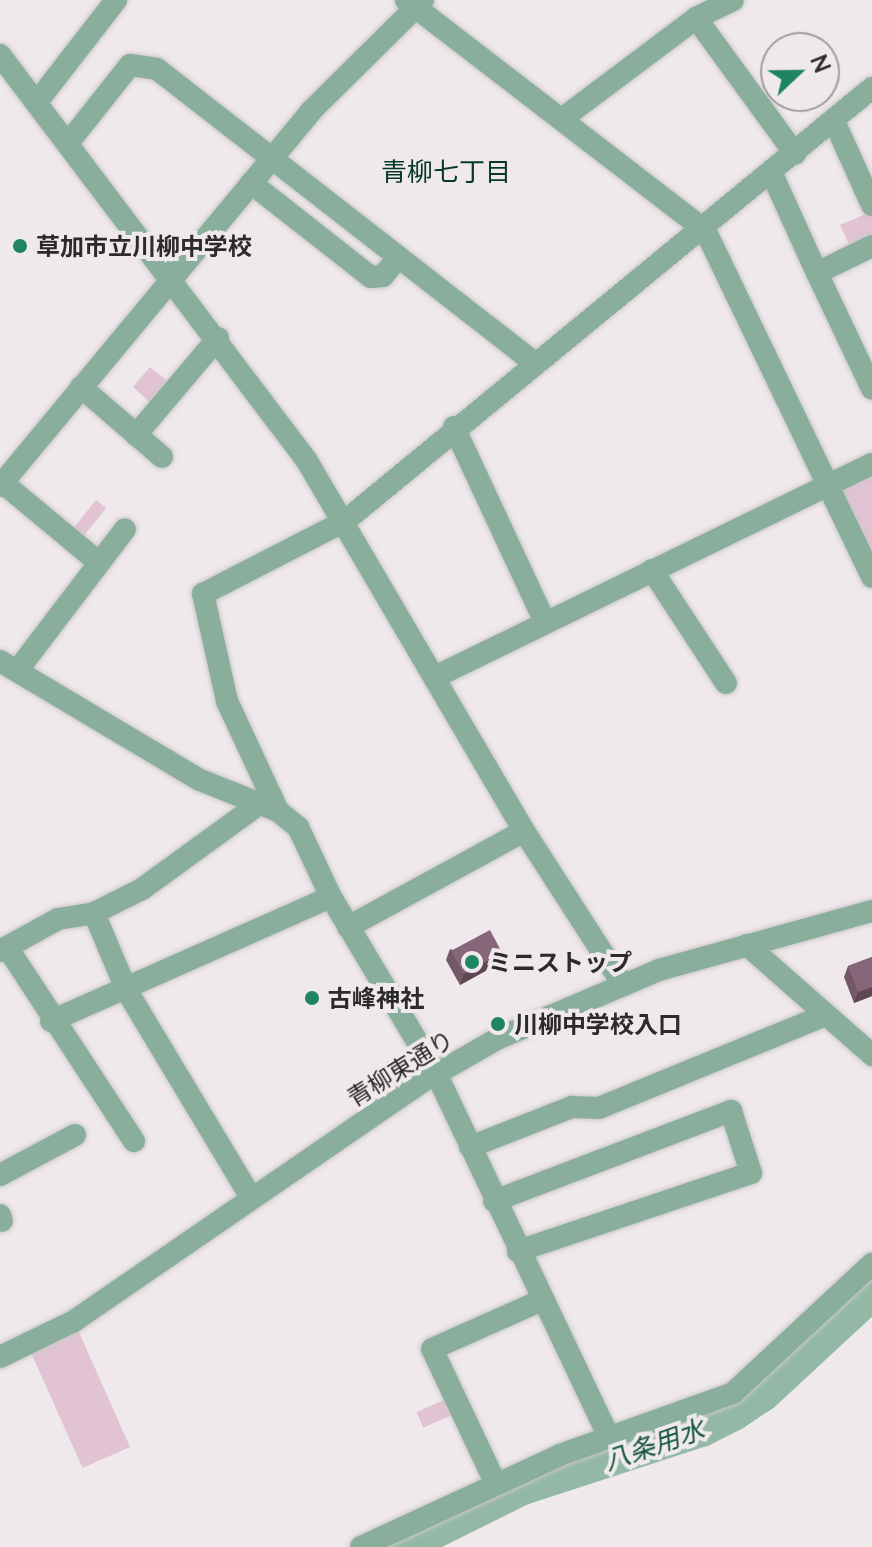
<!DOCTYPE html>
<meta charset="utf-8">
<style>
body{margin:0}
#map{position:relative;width:872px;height:1547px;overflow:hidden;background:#efe9ec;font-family:Lato,"Noto Sans JP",sans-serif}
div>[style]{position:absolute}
.green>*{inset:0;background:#e1c3d3;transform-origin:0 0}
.river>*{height:32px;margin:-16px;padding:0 16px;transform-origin:16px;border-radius:16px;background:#93b9a6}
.roads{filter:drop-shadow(0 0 2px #ccc7c9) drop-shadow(0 0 2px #ccc7c9)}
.minor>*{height:22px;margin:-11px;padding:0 11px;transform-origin:11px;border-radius:11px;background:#89af9c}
.wall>*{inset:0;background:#735867}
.shaded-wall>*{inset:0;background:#5e4754}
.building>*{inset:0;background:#866678;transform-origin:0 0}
.dots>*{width:22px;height:22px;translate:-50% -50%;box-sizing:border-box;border:4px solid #efe9ec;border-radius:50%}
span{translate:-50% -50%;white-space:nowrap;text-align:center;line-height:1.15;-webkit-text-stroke:8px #efe9ec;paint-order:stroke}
.poi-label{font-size:24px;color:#2c2a2b;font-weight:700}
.left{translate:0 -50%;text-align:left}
.street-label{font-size:24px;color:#2c2a2b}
.neighbourhood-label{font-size:26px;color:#073827}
.water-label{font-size:26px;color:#11553c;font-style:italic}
.north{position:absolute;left:760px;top:32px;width:80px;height:80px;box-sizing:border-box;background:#efe9ec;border:2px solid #a19d9f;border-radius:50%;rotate:68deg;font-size:22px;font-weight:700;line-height:32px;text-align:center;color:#2c2a2b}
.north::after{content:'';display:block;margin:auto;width:28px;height:36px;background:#1f8560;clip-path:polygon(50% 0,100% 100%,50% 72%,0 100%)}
</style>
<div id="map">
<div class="green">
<div style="clip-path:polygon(872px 211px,872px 245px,853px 253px,840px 225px)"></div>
<div style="clip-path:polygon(150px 367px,170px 383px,154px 406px,133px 387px)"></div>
<div style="clip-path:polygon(872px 472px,872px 558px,839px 488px)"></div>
<div style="left:96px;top:500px;width:13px;height:43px;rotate:39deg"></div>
<div style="left:78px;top:1330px;width:128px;height:52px;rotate:66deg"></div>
<div style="left:453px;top:1396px;width:17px;height:40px;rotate:66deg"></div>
</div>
<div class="river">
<div style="left:406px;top:1547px;width:131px;rotate:-26.4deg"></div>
<div style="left:523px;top:1489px;width:188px;rotate:-18deg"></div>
<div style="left:702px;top:1431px;width:36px;rotate:-27deg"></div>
<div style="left:734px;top:1415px;width:36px;rotate:-34deg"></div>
<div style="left:764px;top:1395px;width:147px;rotate:-42.8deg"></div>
</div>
<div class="roads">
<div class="minor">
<div style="left:406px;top:0;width:377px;rotate:37.6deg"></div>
<div style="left:705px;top:230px;width:385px;rotate:64.3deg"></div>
<div style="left:696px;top:18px;width:168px;rotate:53.9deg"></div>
<div style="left:0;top:55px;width:509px;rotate:52.9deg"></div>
<div style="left:307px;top:461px;width:429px;rotate:59.6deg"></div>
<div style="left:524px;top:831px;width:181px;rotate:57.2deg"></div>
<div style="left:37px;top:102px;width:129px;rotate:-52.2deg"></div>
<div style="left:563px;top:118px;width:166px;rotate:-36.9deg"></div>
<div style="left:696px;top:18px;width:41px;rotate:-25.9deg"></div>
<div style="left:834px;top:121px;width:92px;rotate:65.7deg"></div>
<div style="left:69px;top:142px;width:98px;rotate:-51.6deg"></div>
<div style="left:130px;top:65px;width:27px;rotate:8deg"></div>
<div style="left:157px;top:69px;width:477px;rotate:37.9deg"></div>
<div style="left:772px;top:174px;width:109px;rotate:65.6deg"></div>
<div style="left:251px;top:183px;width:152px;rotate:38.1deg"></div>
<div style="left:371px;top:277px;width:12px;rotate:-5deg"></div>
<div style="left:383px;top:276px;width:22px;rotate:-51deg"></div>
<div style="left:872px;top:246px;width:61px;rotate:153.9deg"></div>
<div style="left:817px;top:273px;width:128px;rotate:64.6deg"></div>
<div style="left:81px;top:387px;width:107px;rotate:40.8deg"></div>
<div style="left:454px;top:427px;width:215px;rotate:65deg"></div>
<div style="left:136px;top:435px;width:127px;rotate:-49.8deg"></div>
<div style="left:3px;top:483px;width:124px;rotate:39.7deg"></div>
<div style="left:0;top:486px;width:486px;rotate:-50.3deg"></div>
<div style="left:310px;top:112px;width:159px;rotate:-44.7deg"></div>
<div style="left:652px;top:570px;width:135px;rotate:56.8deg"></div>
<div style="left:0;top:661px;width:233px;rotate:30.8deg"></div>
<div style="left:200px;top:780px;width:84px;rotate:21.7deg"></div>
<div style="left:278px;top:811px;width:26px;rotate:39deg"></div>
<div style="left:298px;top:827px;width:77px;rotate:64.8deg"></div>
<div style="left:331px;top:897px;width:205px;rotate:59.2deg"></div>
<div style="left:436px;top:1073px;width:402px;rotate:64.6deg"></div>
<div style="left:17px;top:671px;width:178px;rotate:-52.7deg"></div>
<div style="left:435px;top:677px;width:486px;rotate:-26deg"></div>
<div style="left:278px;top:811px;width:121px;rotate:-114.9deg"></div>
<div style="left:227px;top:701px;width:110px;rotate:-102.6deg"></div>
<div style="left:203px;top:594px;width:160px;rotate:-27.2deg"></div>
<div style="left:345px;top:521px;width:682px;rotate:-39.41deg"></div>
<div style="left:94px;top:913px;width:54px;rotate:-26.6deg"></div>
<div style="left:142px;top:889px;width:145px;rotate:-36deg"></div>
<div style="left:348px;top:927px;width:200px;rotate:-28.6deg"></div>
<div style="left:747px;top:945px;width:167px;rotate:41.3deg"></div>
<div style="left:7px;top:947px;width:232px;rotate:56.8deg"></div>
<div style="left:0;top:951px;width:66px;rotate:-28.9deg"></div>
<div style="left:58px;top:919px;width:36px;rotate:-9deg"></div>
<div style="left:94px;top:913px;width:85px;rotate:67.1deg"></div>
<div style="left:127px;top:991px;width:240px;rotate:59deg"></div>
<div style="left:51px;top:1021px;width:306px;rotate:-23.9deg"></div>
<div style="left:470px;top:1147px;width:110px;rotate:-21.4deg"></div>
<div style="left:572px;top:1107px;width:27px;rotate:2deg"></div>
<div style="left:599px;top:1108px;width:245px;rotate:-22.3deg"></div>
<div style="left:0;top:1175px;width:85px;rotate:-28.1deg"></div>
<div style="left:494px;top:1201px;width:254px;rotate:-20.8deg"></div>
<div style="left:731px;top:1111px;width:65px;rotate:72.1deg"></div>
<div style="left:751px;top:1173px;width:246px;rotate:161.5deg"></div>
<div style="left:0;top:1215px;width:6px;rotate:72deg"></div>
<div style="left:0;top:1357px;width:82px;rotate:-25.9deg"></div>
<div style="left:74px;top:1321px;width:420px;rotate:-34.5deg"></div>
<div style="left:420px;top:1083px;width:91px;rotate:-29.7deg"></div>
<div style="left:499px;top:1038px;width:174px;rotate:-23deg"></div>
<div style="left:659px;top:970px;width:221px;rotate:-15.5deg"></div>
<div style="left:495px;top:1482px;width:147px;rotate:-115.3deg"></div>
<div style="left:432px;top:1349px;width:120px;rotate:-24deg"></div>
<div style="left:361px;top:1547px;width:219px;rotate:-24.8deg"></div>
<div style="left:560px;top:1455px;width:184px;rotate:-19.7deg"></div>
<div style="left:733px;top:1393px;width:190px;rotate:-42.9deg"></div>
</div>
</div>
<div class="wall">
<div style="clip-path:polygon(450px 949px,498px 964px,460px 985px,446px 960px)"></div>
<div style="clip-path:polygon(872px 957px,872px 996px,854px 1003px,844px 977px,848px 966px)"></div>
</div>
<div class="shaded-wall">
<div style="clip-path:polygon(502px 953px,498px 964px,460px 985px,464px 974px)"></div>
<div style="clip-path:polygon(872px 987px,872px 996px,854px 1003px,858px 992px)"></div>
</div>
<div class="building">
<div style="left:490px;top:930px;width:26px;height:44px;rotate:62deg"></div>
<div style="clip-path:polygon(872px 957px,872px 987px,858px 992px,848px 966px)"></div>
</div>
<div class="dots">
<div style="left:20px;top:246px;background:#1f8560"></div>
<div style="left:472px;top:962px;background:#1f8560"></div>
<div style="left:312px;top:998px;background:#1f8560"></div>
<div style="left:498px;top:1024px;background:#1f8560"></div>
</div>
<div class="poi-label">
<span class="left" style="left:36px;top:246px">草加市立川柳中学校</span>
<span class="left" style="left:488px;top:962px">ミニストップ</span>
<span class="left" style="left:328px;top:998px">古峰神社</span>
<span class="left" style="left:514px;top:1024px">川柳中学校入口</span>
</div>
<div class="street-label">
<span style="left:400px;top:1068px;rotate:-32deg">青柳東通り</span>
</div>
<div class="neighbourhood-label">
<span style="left:446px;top:172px">青柳七丁目</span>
</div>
<div class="water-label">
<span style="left:654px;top:1445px;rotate:-19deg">八条用水</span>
</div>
<div class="north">N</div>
</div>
